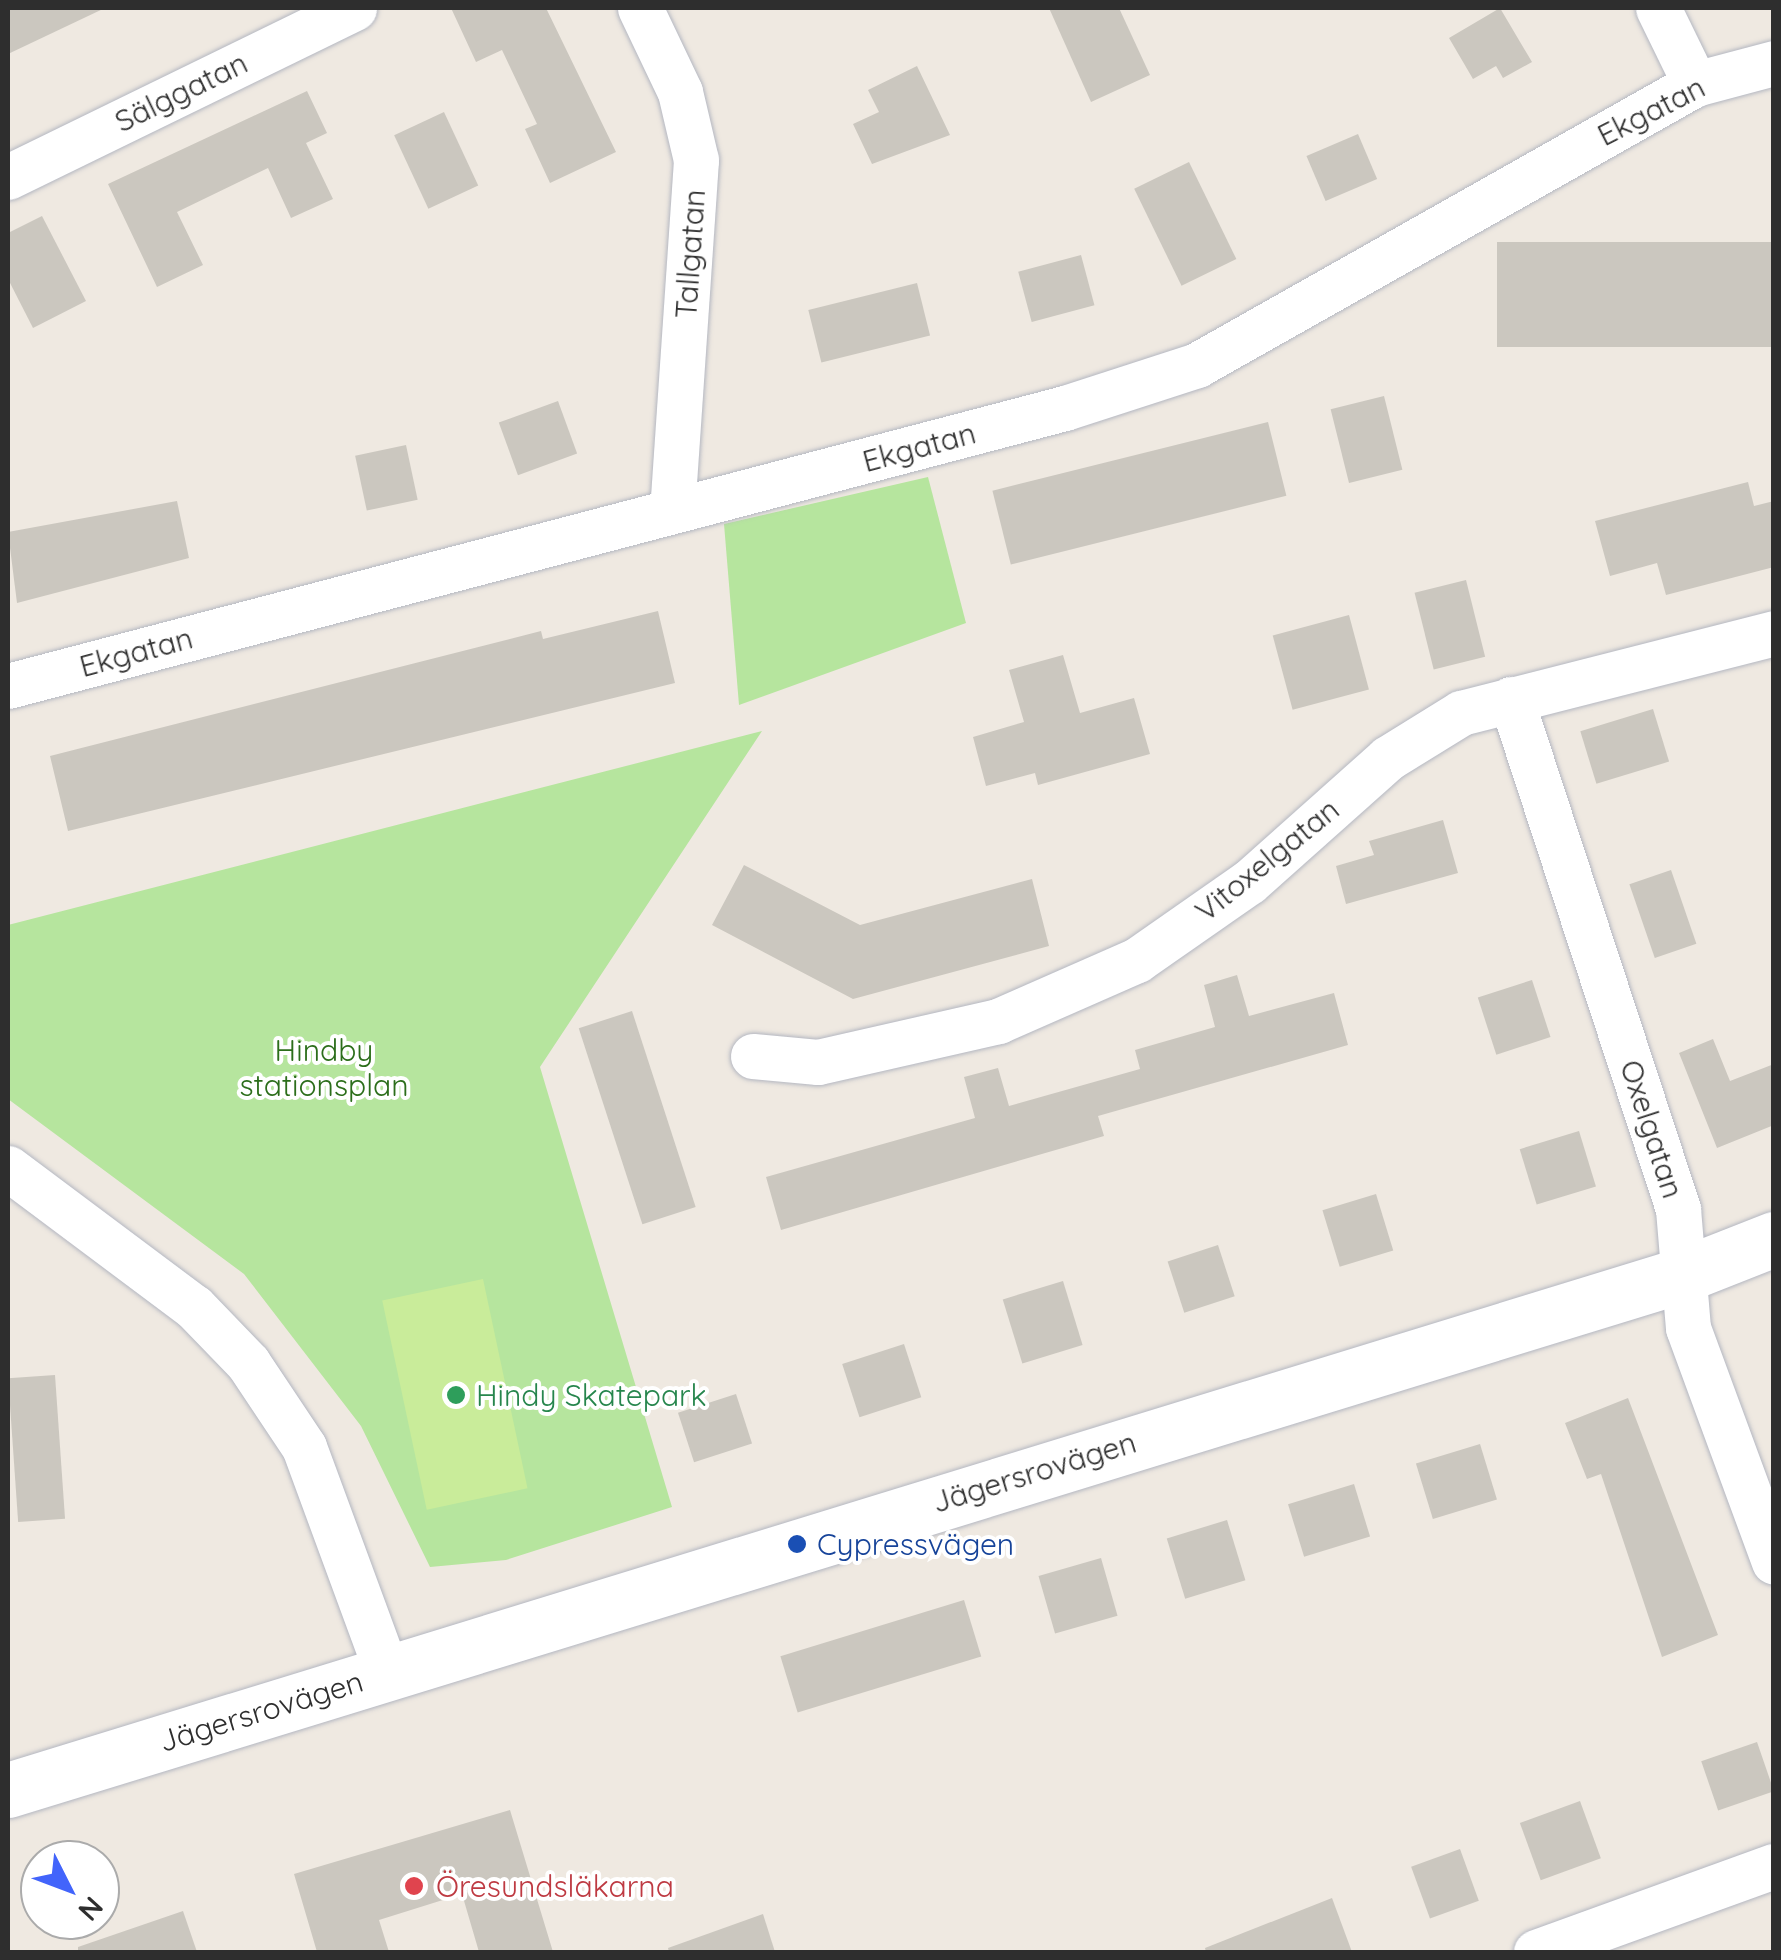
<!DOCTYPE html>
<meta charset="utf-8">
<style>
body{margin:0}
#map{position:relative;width:1781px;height:1960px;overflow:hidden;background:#efe9e1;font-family:Quicksand,sans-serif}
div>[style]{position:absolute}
.green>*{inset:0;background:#b6e59e}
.pitch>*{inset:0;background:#c9ec9a;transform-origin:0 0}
.building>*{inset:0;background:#cbc7bf;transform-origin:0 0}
.roads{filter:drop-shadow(0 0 2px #b4b7c1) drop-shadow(0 0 2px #b4b7c1)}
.minor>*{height:45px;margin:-22.5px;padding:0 22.5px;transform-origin:22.5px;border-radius:22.5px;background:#fff}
.tertiary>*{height:55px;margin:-27.5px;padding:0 27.5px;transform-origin:27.5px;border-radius:27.5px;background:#fff}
.dots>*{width:28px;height:28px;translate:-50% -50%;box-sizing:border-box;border:5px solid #fff;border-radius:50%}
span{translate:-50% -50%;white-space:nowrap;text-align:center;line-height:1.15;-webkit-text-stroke:8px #fff;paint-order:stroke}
.street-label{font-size:30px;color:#2e2e2e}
.park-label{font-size:30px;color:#2c6e1b}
.leisure-label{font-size:30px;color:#27864d}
.left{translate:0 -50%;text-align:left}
.transit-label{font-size:30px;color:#164399}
.health-label{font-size:30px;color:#be3a42}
.frame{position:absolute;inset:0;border:10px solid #2e2e2e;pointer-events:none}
.north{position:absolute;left:20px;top:1840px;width:100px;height:100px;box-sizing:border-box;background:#fff;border:2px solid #ababab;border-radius:50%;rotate:132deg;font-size:28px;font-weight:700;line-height:40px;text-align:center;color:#2e2e2e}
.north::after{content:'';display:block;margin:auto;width:35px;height:45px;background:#4264fb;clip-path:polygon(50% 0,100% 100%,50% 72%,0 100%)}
</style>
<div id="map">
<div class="green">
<div style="clip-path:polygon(928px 477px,966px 623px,739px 705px,724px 524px)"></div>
<div style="clip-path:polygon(762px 731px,540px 1067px,672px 1507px,506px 1560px,430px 1567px,361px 1426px,244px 1274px,8px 1099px,8px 925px)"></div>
</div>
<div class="pitch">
<div style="left:483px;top:1279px;width:214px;height:103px;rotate:78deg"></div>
</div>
<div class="building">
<div style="clip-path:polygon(8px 8px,105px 8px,8px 54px)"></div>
<div style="clip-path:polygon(451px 8px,546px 8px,616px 152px,550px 183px,525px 129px,537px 124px,502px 50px,476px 62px)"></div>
<div style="clip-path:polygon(1049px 8px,1119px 8px,1150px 75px,1091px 102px)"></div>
<div style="clip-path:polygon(1500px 8px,1532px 62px,1503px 78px,1496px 66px,1473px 79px,1449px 38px)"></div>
<div style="clip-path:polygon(917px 66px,950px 135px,872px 164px,853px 124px,879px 112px,868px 90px)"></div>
<div style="clip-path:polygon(307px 91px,327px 133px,306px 143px,333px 199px,291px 218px,268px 168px,177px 212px,203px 265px,157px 287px,108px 184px)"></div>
<div style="left:444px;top:112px;width:81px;height:55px;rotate:65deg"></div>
<div style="left:1358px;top:134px;width:49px;height:56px;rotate:67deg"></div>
<div style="left:1189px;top:162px;width:108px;height:61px;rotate:64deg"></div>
<div style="clip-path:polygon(42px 216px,86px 301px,33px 328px,8px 279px,8px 233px)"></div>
<div style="left:1774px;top:242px;width:105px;height:277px;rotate:90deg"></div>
<div style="left:1081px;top:255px;width:52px;height:65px;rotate:75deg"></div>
<div style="left:917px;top:283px;width:54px;height:112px;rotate:76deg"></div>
<div style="left:1384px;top:396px;width:76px;height:55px;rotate:76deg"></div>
<div style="left:558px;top:401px;width:56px;height:63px;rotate:70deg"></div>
<div style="left:1268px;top:422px;width:76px;height:284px;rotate:76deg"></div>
<div style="left:406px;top:445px;width:56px;height:52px;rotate:78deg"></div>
<div style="clip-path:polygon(1748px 482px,1754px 506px,1774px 501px,1774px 567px,1666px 595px,1657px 563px,1610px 576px,1595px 521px)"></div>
<div style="clip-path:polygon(177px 501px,189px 558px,17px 603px,8px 532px)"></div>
<div style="left:1466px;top:580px;width:79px;height:53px;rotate:76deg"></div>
<div style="clip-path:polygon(658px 611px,675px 683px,68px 831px,50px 756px,541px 631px,543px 639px)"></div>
<div style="left:1349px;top:615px;width:77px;height:79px;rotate:75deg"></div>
<div style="clip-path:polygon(1063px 655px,1080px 713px,1134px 698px,1150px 754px,1038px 785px,1035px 773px,986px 786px,973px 737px,1024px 722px,1009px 670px)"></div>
<div style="left:1653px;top:709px;width:55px;height:76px;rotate:73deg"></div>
<div style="clip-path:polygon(1443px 820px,1458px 873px,1346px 904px,1336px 866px,1374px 855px,1369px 841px)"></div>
<div style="clip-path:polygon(744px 865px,860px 925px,1032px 879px,1049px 946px,853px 999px,712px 925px)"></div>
<div style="left:1671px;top:870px;width:78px;height:44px;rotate:71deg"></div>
<div style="clip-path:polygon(1237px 975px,1249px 1016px,1334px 993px,1348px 1045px,1098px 1116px,1104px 1136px,781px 1230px,766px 1177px,975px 1118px,964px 1077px,998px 1068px,1009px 1106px,1140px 1069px,1135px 1050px,1215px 1027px,1204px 985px)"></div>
<div style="left:1532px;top:980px;width:60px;height:57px;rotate:72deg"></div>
<div style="left:632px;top:1011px;width:206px;height:56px;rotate:72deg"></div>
<div style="clip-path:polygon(1713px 1039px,1730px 1081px,1774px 1064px,1774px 1125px,1717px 1148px,1679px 1053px)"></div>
<div style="left:1579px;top:1131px;width:58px;height:62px;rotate:73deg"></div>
<div style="left:1376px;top:1194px;width:59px;height:56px;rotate:73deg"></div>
<div style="left:1218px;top:1245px;width:54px;height:53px;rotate:72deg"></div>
<div style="left:1063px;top:1281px;width:67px;height:63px;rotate:73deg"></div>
<div style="left:904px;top:1344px;width:56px;height:65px;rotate:72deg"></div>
<div style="left:55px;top:1375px;width:144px;height:47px;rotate:86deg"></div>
<div style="left:736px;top:1394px;width:52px;height:61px;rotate:72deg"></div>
<div style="clip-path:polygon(1628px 1398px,1718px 1635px,1662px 1657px,1601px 1474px,1587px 1479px,1565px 1423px)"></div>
<div style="left:1480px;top:1444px;width:58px;height:67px;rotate:73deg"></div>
<div style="left:1354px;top:1484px;width:55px;height:69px;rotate:73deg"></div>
<div style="left:1227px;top:1520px;width:63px;height:63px;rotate:73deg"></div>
<div style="left:1101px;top:1558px;width:60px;height:65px;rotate:74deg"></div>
<div style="left:964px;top:1600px;width:59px;height:192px;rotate:73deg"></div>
<div style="left:1757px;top:1742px;width:52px;height:59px;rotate:71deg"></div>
<div style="left:1580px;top:1801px;width:61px;height:64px;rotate:70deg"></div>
<div style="clip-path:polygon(510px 1810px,553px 1952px,479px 1952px,462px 1894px,379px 1920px,389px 1952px,317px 1952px,294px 1874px)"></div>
<div style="left:1460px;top:1849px;width:55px;height:52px;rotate:70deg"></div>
<div style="clip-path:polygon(1332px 1898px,1352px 1952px,1206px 1952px,1205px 1948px)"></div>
<div style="clip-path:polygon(183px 1911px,197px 1952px,78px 1952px,78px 1947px)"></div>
<div style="clip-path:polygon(763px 1914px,775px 1952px,669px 1952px,668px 1948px)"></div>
</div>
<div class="roads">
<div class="minor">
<div style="left:640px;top:8px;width:93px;rotate:64.5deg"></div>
<div style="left:680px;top:92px;width:70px;rotate:76.8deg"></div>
<div style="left:696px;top:160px;width:351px;rotate:93.9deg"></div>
<div style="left:1658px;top:8px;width:85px;rotate:64deg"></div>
<div style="left:8px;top:177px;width:385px;rotate:-26deg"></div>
<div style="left:8px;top:686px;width:1093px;rotate:-14.74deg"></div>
<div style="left:1065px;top:408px;width:139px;rotate:-18deg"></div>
<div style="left:1197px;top:365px;width:572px;rotate:-29.43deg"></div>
<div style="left:1695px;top:84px;width:82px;rotate:-14.9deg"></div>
<div style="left:1511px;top:699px;width:537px;rotate:71.87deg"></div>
<div style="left:1678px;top:1209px;width:119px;rotate:85.2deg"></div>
<div style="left:1688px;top:1328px;width:249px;rotate:69.8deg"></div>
<div style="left:753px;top:1056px;width:65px;rotate:5.3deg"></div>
<div style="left:818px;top:1062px;width:185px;rotate:-12.8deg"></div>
<div style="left:998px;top:1021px;width:152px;rotate:-23.7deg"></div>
<div style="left:1137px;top:960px;width:136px;rotate:-34.9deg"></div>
<div style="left:1249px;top:882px;width:186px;rotate:-41.7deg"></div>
<div style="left:1388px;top:758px;width:86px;rotate:-31.7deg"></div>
<div style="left:1461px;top:713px;width:323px;rotate:-14.3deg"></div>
<div style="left:8px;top:1168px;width:232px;rotate:36.8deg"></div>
<div style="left:194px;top:1307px;width:78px;rotate:46deg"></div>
<div style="left:248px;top:1363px;width:101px;rotate:56.3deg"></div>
<div style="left:304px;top:1447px;width:240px;rotate:69.8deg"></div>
<div style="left:1536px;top:1952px;width:253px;rotate:-19.9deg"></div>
</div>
<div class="tertiary">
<div style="left:8px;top:1790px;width:1755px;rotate:-17.1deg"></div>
<div style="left:1685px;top:1274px;width:96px;rotate:-21.5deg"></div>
</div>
</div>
<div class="dots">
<div style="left:456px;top:1395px;background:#2e9e5b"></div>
<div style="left:797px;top:1544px;background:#1a4fb4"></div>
<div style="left:414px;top:1886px;background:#e0444e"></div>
</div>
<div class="street-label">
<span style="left:181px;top:92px;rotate:-26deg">Sälggatan</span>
<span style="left:1651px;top:111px;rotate:-27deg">Ekgatan</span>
<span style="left:690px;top:254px;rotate:-86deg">Tallgatan</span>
<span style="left:919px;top:447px;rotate:-15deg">Ekgatan</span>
<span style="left:136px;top:652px;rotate:-15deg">Ekgatan</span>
<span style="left:1267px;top:860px;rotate:-39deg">Vitoxelgatan</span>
<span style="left:1652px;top:1129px;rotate:72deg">Oxelgatan</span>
<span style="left:1034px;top:1472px;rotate:-17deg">Jägersrovägen</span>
<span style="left:261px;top:1711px;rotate:-17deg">Jägersrovägen</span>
</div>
<div class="park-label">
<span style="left:324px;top:1067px">Hindby<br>stationsplan</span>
</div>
<div class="leisure-label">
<span class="left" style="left:476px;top:1395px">Hindy Skatepark</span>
</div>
<div class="transit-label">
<span class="left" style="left:817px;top:1544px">Cypressvägen</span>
</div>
<div class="health-label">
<span class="left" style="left:436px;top:1886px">Öresundsläkarna</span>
</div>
<div class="frame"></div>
<div class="north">N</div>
</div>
